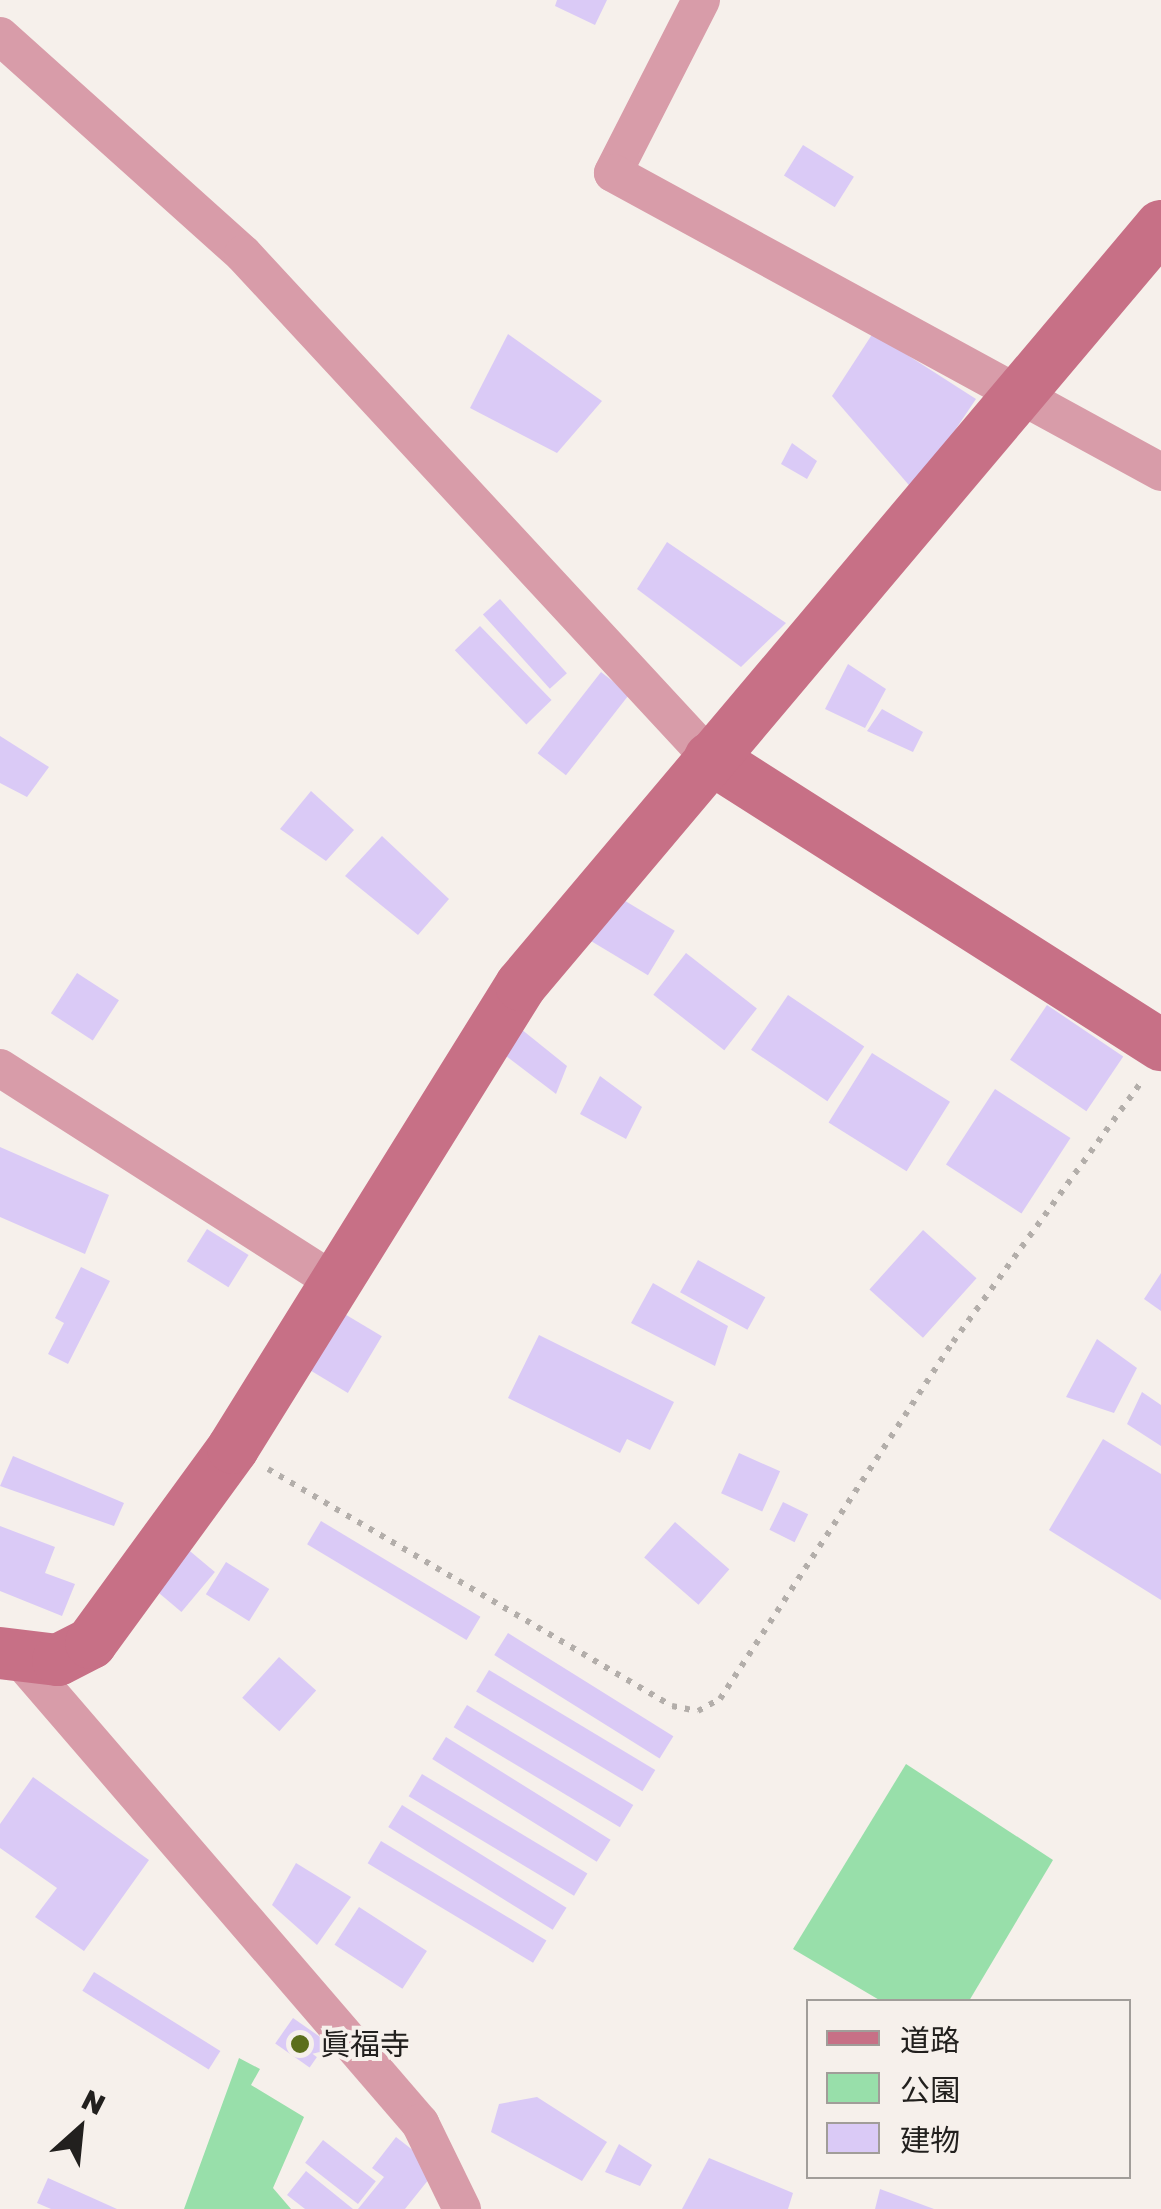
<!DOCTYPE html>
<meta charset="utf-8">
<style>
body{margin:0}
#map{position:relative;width:1161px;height:2209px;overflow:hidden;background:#f6f0eb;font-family:"Golos Text","Noto Sans JP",sans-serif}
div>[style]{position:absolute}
.green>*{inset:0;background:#98dfaa}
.building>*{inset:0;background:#dacaf6;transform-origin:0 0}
.path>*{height:6px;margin-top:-3px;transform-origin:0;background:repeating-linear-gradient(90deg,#b3aeaa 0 5px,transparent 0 13px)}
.street>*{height:38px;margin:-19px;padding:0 19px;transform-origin:19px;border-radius:19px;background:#d89ca9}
.secondary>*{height:52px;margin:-26px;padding:0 26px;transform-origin:26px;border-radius:26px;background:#c77086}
.dots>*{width:28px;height:28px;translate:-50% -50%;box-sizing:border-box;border:5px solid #f6f0eb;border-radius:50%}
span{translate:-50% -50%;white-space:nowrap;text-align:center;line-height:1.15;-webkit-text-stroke:8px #f6f0eb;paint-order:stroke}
.poi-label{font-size:30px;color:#22201e}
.left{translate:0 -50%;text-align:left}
.legend{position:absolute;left:806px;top:1999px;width:325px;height:180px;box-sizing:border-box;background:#f6f0eb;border:2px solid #a19d99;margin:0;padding:12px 18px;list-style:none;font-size:30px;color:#22201e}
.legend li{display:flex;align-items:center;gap:20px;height:50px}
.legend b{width:50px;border:2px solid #a19d99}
.north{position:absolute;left:30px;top:2079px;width:100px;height:100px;-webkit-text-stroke:8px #f6f0eb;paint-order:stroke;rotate:27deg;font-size:28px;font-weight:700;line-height:40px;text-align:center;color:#22201e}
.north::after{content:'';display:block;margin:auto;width:35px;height:45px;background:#22201e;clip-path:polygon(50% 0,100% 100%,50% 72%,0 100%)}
</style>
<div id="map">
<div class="green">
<div style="clip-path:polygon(906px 1764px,1053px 1860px,969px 2001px,881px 2001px,793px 1949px)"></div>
<div style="clip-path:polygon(239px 2058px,260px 2069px,251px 2085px,304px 2117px,273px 2188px,291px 2209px,184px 2209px)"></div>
</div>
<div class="building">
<div style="clip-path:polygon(557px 0,607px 0,595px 25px,555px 6px)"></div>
<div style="left:803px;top:145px;width:60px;height:36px;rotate:32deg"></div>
<div style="clip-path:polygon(873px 333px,976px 399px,914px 491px,832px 396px)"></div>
<div style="clip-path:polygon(508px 334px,602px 401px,557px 453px,470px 408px)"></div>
<div style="clip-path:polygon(792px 443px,817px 461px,807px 479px,781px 464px)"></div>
<div style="clip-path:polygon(667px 542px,786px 623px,741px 667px,637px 589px)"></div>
<div style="left:500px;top:599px;width:100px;height:23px;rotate:48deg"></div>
<div style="left:480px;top:626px;width:103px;height:35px;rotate:46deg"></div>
<div style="clip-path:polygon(848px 664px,886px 689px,865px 728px,825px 709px)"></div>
<div style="left:601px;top:672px;width:36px;height:103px;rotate:38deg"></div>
<div style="clip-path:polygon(882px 709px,923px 732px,913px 752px,867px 731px)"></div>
<div style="clip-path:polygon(0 736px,49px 767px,27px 797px,0 783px)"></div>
<div style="clip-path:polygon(311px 791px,354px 830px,326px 861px,280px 829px)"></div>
<div style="clip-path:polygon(382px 836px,449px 899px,418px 935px,345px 876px)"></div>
<div style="left:607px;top:890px;width:79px;height:52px;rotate:31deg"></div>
<div style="left:686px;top:953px;width:90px;height:53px;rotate:38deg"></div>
<div style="left:77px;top:973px;width:50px;height:48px;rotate:33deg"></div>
<div style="left:788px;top:995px;width:92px;height:66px;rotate:34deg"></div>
<div style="left:1047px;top:1005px;width:92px;height:66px;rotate:34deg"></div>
<div style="clip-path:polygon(521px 1029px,567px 1066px,556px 1094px,506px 1056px)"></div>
<div style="left:872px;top:1053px;width:92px;height:82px;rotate:32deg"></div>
<div style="clip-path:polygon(600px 1076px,642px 1107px,626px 1139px,580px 1114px)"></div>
<div style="left:995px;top:1089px;width:90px;height:90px;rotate:33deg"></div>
<div style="clip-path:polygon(0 1147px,109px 1195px,85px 1254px,0 1217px)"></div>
<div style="left:207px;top:1229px;width:49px;height:38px;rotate:32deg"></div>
<div style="left:923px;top:1230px;width:72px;height:80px;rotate:42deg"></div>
<div style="left:698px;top:1260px;width:77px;height:37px;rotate:29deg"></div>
<div style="clip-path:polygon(81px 1267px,110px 1281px,68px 1364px,48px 1354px,64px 1323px,55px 1318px)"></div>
<div style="clip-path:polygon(1161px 1273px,1161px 1311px,1144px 1299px)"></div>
<div style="clip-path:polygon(653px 1283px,728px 1326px,715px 1366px,631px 1323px)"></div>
<div style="left:333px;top:1307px;width:57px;height:66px;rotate:31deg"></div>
<div style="clip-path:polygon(539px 1335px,674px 1402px,650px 1450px,627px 1439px,620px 1453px,508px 1398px)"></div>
<div style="clip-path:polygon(1097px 1339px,1137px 1368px,1114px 1413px,1066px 1397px)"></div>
<div style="clip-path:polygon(1142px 1392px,1161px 1405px,1161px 1446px,1127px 1424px)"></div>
<div style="clip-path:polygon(1103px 1439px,1161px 1474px,1161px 1600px,1049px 1530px)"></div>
<div style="left:739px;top:1453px;width:45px;height:44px;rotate:24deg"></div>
<div style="clip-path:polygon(13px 1456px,124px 1503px,114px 1526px,0 1486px)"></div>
<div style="left:783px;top:1502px;width:28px;height:31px;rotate:26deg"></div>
<div style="left:321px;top:1521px;width:186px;height:27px;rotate:31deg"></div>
<div style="left:675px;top:1522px;width:72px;height:47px;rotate:41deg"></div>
<div style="clip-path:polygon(0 1526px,55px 1547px,45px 1573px,75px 1584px,62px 1616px,0 1591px)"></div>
<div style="left:185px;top:1547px;width:39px;height:52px;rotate:40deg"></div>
<div style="left:226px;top:1562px;width:51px;height:38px;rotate:32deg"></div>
<div style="left:508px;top:1633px;width:195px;height:26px;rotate:32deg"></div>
<div style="left:279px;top:1657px;width:50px;height:55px;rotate:42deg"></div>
<div style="left:489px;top:1670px;width:194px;height:25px;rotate:31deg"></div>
<div style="left:467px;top:1705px;width:194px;height:26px;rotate:31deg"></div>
<div style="left:446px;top:1737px;width:194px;height:26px;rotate:32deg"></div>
<div style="left:422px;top:1774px;width:193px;height:26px;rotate:31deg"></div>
<div style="clip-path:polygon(33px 1777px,149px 1860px,84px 1951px,35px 1917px,57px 1888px,0 1848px,0 1824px)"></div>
<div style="left:402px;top:1805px;width:194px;height:26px;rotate:32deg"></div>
<div style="left:381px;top:1841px;width:193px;height:26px;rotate:31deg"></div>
<div style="clip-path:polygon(296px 1863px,351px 1897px,317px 1945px,272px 1905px)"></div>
<div style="left:359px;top:1907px;width:81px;height:45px;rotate:33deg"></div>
<div style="left:94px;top:1972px;width:149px;height:22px;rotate:32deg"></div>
<div style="left:293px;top:2018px;width:42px;height:31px;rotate:35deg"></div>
<div style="clip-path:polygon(537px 2097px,607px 2142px,582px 2181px,491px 2132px,499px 2104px)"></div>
<div style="clip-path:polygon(396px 2137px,437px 2169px,405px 2209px,358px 2209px,384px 2177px,372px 2168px)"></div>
<div style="left:323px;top:2140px;width:67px;height:29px;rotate:38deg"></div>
<div style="clip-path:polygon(619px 2144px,652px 2165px,640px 2186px,605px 2172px)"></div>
<div style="clip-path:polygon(709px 2158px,793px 2193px,788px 2209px,682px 2209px)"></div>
<div style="clip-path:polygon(306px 2171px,353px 2209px,305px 2209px,287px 2195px)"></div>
<div style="clip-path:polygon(48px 2178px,117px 2209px,51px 2209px,37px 2203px)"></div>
<div style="clip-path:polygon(880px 2189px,934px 2209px,875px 2209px)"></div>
</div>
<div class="path">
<div style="left:268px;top:1469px;width:468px;rotate:30.4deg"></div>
<div style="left:672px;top:1706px;width:26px;rotate:11deg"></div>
<div style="left:698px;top:1711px;width:25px;rotate:-29deg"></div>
<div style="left:720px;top:1699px;width:426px;rotate:-56.9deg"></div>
<div style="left:953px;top:1342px;width:322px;rotate:-54.1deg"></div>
</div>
<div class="street">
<div style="left:701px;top:0;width:194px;rotate:117deg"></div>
<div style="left:613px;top:173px;width:624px;rotate:28.62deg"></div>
<div style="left:0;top:36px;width:326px;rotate:41.9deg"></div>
<div style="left:243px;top:254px;width:687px;rotate:47.18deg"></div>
<div style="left:0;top:1068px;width:398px;rotate:32.6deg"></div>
<div style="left:20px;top:1659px;width:613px;rotate:49.24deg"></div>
<div style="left:420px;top:2123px;width:96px;rotate:64deg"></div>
</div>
<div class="secondary">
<div style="left:710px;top:758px;width:535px;rotate:32.47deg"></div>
<div style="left:0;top:1653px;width:58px;rotate:6.9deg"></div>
<div style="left:58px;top:1660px;width:37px;rotate:-27deg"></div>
<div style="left:91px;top:1643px;width:241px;rotate:-53.9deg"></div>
<div style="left:233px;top:1448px;width:545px;rotate:-58.12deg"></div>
<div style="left:521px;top:985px;width:993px;rotate:-49.86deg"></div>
</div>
<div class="dots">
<div style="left:300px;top:2044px;background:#5b6e1c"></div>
</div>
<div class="poi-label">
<span class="left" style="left:320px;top:2044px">眞福寺</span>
</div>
<ul class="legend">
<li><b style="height:12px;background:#c77086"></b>道路</li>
<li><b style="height:28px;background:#98dfaa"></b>公園</li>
<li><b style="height:28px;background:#dacaf6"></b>建物</li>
</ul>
<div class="north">N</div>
</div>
